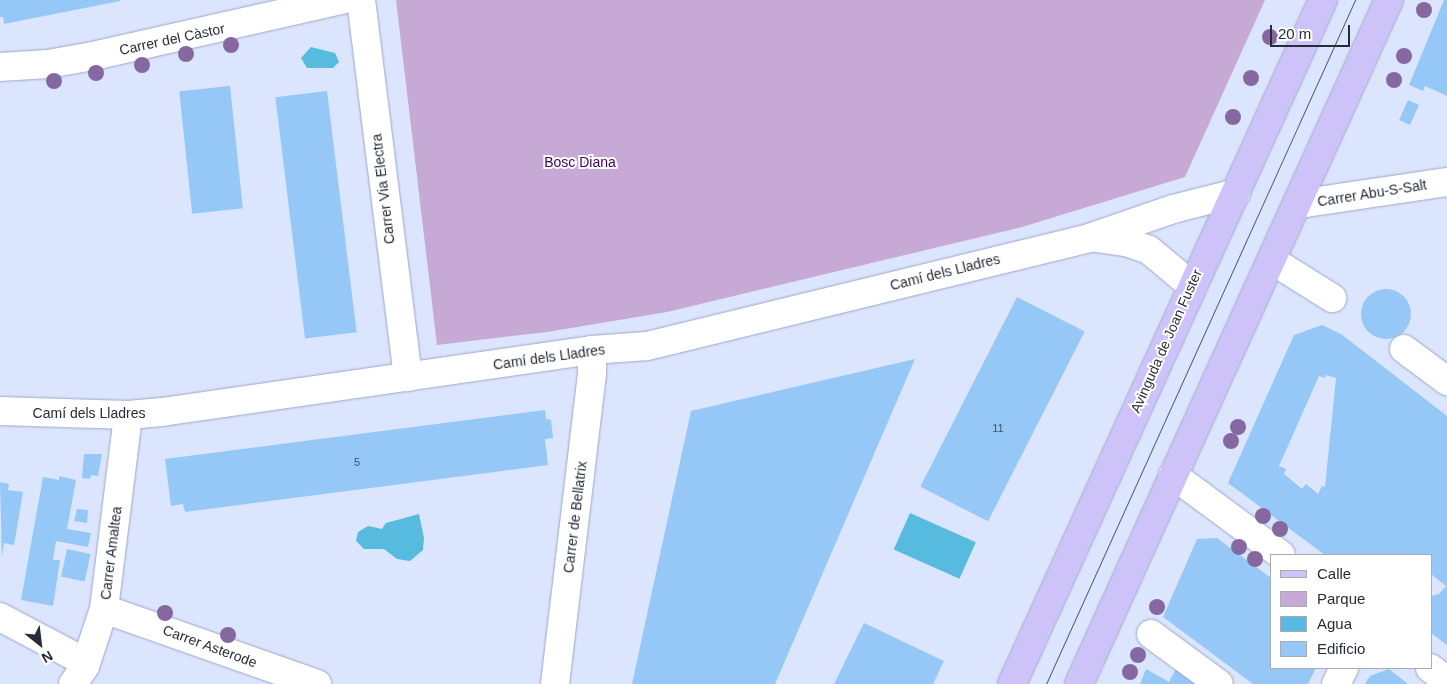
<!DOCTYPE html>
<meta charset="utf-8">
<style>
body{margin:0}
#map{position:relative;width:1447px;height:684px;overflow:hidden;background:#dbe5fe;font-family:Helvetica,sans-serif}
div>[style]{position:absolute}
.green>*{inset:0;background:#c7a9d5}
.water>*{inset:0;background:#57bbdf;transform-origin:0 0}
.building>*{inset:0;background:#95c8f7;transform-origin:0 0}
.round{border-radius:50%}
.roads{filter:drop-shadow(0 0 1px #9ea8c6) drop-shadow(0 0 1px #9ea8c6)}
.minor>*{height:28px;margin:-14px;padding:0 14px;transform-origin:14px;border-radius:14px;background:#fff}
.major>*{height:28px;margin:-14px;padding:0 14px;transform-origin:14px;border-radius:14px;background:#cec3f8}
.tram>*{height:1px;margin:-0.5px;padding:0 0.5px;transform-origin:0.5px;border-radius:0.5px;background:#555b6a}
.trees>*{width:16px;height:16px;margin:-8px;border-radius:50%;background:#8668a1}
span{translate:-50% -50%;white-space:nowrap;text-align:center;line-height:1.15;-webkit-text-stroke:4px #fff;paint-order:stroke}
.number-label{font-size:11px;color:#435368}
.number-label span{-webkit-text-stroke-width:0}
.street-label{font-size:14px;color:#282c38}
.park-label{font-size:14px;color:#410155}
.legend{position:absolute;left:1270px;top:554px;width:162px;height:115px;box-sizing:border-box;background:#fff;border:1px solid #a9abaf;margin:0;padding:6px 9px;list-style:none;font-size:15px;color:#282c38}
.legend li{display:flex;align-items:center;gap:10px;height:25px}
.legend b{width:25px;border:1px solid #a9abaf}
.north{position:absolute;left:15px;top:619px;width:50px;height:50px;-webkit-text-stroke:4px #fff;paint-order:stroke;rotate:151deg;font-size:14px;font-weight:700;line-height:20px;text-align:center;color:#282c38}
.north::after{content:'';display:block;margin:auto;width:18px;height:22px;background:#282c38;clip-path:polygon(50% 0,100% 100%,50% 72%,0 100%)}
.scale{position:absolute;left:1270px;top:25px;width:80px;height:22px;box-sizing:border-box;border:2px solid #282c38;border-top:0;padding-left:6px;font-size:15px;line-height:18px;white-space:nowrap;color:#282c38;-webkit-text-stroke:4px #fff;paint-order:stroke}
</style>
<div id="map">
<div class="green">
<div style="clip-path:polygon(396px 0,1265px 0,1185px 177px,1022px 227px,667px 312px,547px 332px,437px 345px)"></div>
</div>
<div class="water">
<div style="clip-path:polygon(311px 47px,335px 53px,339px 62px,333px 68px,307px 68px,301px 58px)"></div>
<div style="left:910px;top:513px;width:72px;height:40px;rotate:24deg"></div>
<div style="clip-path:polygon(419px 514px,424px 538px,423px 550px,410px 561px,397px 559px,384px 549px,364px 549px,356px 541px,358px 532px,368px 526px,382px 529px,386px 523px)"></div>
</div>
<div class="building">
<div style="clip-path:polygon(0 0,120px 0,120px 1px,4px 24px,3px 17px,0 17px)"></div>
<div style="clip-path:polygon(1444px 0,1447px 0,1447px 96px,1425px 86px,1423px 91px,1409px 85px)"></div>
<div style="left:230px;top:86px;width:123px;height:51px;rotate:84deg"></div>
<div style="left:327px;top:91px;width:243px;height:52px;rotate:83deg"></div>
<div style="left:1408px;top:100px;width:12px;height:22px;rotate:24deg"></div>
<div class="round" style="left:1361px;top:289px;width:50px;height:50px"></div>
<div style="left:1017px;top:297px;width:76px;height:213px;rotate:27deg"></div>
<div style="clip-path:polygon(evenodd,1322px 325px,1341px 334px,1447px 416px,1447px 645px,1431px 633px,1431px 596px,1439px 594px,1446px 586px,1431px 574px,1431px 555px,1325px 555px,1228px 483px,1294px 335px,1322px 325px,1325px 375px,1336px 378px,1325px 487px,1322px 486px,1318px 494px,1306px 484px,1302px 489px,1284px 474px,1286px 469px,1279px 466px,1319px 376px,1325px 378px,1325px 375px)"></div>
<div style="clip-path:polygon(915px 359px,775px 684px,632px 684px,691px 411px)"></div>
<div style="clip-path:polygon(545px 410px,546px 419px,551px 420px,553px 438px,545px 439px,548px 465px,185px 512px,183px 504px,171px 506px,165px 459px)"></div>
<div style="clip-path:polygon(84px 454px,102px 454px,98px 476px,91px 475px,90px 479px,82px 478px)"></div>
<div style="clip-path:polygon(59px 476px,76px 480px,67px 529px,91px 533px,88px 547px,56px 541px,53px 560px,60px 560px,53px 606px,21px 600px,43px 477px,59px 480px)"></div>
<div style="clip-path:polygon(0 482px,9px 484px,8px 490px,23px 492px,14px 545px,4px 543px,2px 557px)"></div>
<div style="clip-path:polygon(77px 509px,88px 510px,87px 523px,74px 521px)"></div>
<div style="clip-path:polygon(1217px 538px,1271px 578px,1271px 668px,1316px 668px,1308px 684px,1253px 684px,1163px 617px,1197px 539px)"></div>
<div style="left:67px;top:549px;width:24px;height:28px;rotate:12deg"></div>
<div style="clip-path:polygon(864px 623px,944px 661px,933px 684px,834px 684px)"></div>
<div style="clip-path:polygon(1178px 665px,1204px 684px,1140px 684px,1146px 669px,1169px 682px)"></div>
<div style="clip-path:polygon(1389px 669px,1408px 684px,1365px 684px,1370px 676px)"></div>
</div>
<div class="roads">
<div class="minor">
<div style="left:361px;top:0;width:380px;rotate:82.9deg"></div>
<div style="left:0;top:67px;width:48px;rotate:-3.6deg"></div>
<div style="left:48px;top:64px;width:46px;rotate:-10.1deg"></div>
<div style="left:93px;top:56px;width:255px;rotate:-12.7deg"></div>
<div style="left:1298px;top:204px;width:151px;rotate:-8.4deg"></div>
<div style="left:1096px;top:238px;width:30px;rotate:8deg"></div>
<div style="left:1126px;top:242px;width:24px;rotate:19deg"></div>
<div style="left:1149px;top:250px;width:55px;rotate:39.8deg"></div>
<div style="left:1273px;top:261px;width:70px;rotate:32.1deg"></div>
<div style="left:1404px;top:349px;width:54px;rotate:36.7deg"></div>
<div style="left:0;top:411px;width:128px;rotate:1.8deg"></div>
<div style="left:128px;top:415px;width:34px;rotate:-5deg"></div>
<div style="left:162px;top:412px;width:434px;rotate:-8.2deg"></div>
<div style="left:592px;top:350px;width:55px;rotate:-4.2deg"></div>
<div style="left:647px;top:346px;width:455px;rotate:-13.7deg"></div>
<div style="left:1089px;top:238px;width:89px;rotate:-19deg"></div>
<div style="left:1173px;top:209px;width:65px;rotate:-14.3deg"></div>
<div style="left:1173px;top:475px;width:134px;rotate:36.5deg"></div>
<div style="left:104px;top:609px;width:226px;rotate:19.4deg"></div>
<div style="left:0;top:617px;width:96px;rotate:27.9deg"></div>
<div style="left:85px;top:662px;width:4px;rotate:90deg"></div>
<div style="left:1151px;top:634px;width:84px;rotate:36.3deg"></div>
<div style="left:1430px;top:668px;width:21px;rotate:37deg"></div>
<div style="left:73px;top:684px;width:22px;rotate:-56deg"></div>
<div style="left:85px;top:666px;width:60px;rotate:-71.6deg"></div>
<div style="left:104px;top:609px;width:195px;rotate:-82.9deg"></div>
<div style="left:555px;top:684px;width:312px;rotate:-83.2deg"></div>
<div style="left:592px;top:374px;width:24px;rotate:-90deg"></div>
<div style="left:1336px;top:684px;width:18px;rotate:-63deg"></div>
</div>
<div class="major">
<div style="left:1012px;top:684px;width:751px;rotate:-65.55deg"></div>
<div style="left:1079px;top:684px;width:751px;rotate:-65.62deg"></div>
</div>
</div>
<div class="tram">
<div style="left:1046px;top:684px;width:751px;rotate:-65.69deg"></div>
</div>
<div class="trees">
<div style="left:1424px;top:10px"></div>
<div style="left:1270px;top:37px"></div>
<div style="left:231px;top:45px"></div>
<div style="left:186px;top:54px"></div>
<div style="left:1404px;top:56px"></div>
<div style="left:142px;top:65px"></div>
<div style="left:96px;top:73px"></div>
<div style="left:1251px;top:78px"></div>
<div style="left:1394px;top:80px"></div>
<div style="left:54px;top:81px"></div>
<div style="left:1233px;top:117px"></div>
<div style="left:1238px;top:427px"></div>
<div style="left:1231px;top:441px"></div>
<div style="left:1263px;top:516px"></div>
<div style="left:1280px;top:529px"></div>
<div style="left:1239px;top:547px"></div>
<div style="left:1255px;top:559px"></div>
<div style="left:1157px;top:607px"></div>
<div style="left:165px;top:613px"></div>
<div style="left:228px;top:635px"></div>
<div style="left:1138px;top:655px"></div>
<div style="left:1130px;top:672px"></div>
</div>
<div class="number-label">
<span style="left:998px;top:428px">11</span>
<span style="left:357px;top:462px">5</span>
</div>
<div class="street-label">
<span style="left:172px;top:39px;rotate:-12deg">Carrer del Càstor</span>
<span style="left:383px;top:189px;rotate:-97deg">Carrer Via Electra</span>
<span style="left:1372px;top:193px;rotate:-9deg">Carrer Abu-S-Salt</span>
<span style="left:945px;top:272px;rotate:-14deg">Camí dels Lladres</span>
<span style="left:1166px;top:341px;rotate:-66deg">Avinguda de Joan Fuster</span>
<span style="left:549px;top:357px;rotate:-8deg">Camí dels Lladres</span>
<span style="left:89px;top:413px">Camí dels Lladres</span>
<span style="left:575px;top:517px;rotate:-83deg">Carrer de Bellatrix</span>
<span style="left:111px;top:553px;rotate:-83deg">Carrer Amaltea</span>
<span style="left:210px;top:646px;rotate:20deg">Carrer Asterode</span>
</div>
<div class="park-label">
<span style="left:580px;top:162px">Bosc Diana</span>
</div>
<ul class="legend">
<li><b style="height:6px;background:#cec3f8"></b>Calle</li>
<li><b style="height:14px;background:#c7a9d5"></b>Parque</li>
<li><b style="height:14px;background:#57bbdf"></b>Agua</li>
<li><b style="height:14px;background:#95c8f7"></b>Edificio</li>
</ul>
<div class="north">N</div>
<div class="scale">20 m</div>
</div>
